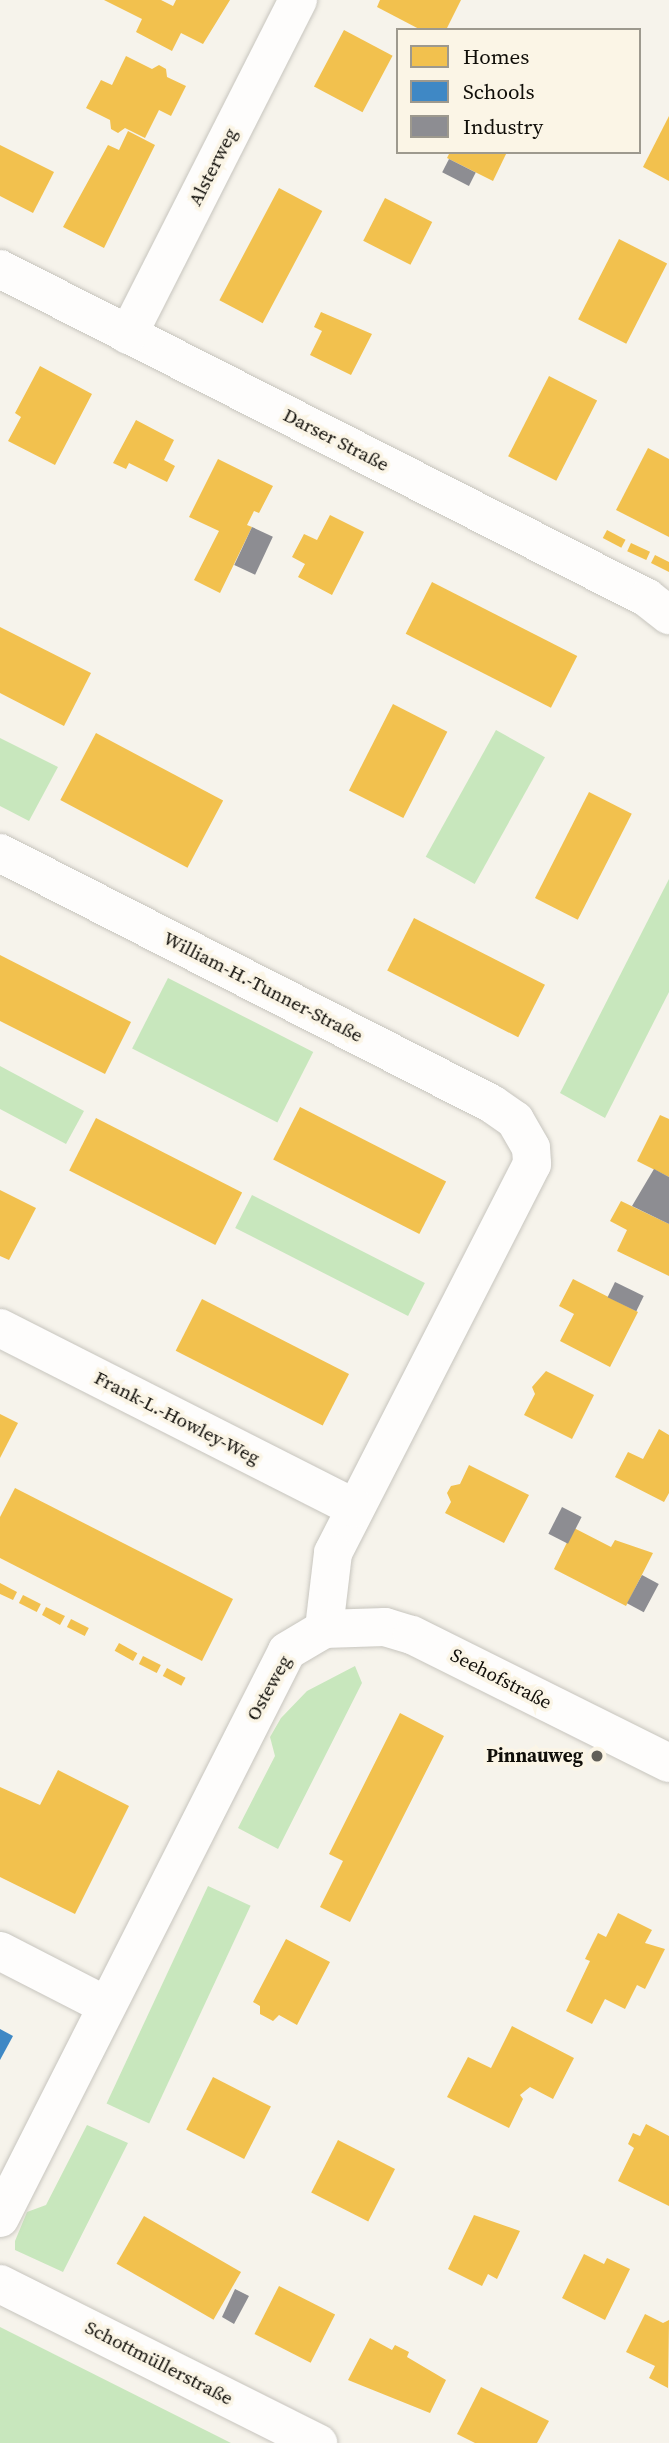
<!DOCTYPE html>
<meta charset="utf-8">
<style>
body{margin:0}
#map{position:relative;width:669px;height:2443px;overflow:hidden;background:#f6f3eb;font-family:"Source Serif 4",serif}
div>[style]{position:absolute}
.green>*{inset:0;background:#c8e7bd;transform-origin:0 0}
.homes>*{inset:0;background:#f2c14e;transform-origin:0 0}
.schools>*{inset:0;background:#3f88c5}
.industry>*{inset:0;background:#8d8d92;transform-origin:0 0}
.roads{filter:drop-shadow(0 0 2px #c7c5be) drop-shadow(0 0 2px #c7c5be)}
.minor>*{height:38px;margin:-19px;padding:0 19px;transform-origin:19px;border-radius:19px;background:#fefdfc}
.dots>*{width:19px;height:19px;translate:-50% -50%;box-sizing:border-box;border:4px solid #fbf5e6;border-radius:50%}
span{translate:-50% -50%;white-space:nowrap;text-align:center;line-height:1.15;-webkit-text-stroke:7px #fbf5e6;paint-order:stroke}
.street-label{font-size:19px;color:#100e09}
.poi-label{font-size:19px;color:#100e09;font-weight:700}
.right{translate:-100% -50%;text-align:right}
.legend{position:absolute;left:396px;top:28px;width:245px;height:126px;box-sizing:border-box;background:#fbf5e6;border:2px solid #9d998e;margin:0;padding:9px 12px;list-style:none;font-size:21px;color:#100e09}
.legend li{display:flex;align-items:center;gap:14px;height:35px}
.legend b{width:35px;border:2px solid #9d998e}
</style>
<div id="map">
<div class="green">
<div style="left:496px;top:730px;width:56px;height:145px;rotate:29deg"></div>
<div style="clip-path:polygon(0 738px,58px 767px,29px 821px,0 806px)"></div>
<div style="clip-path:polygon(669px 879px,669px 992px,605px 1118px,560px 1093px)"></div>
<div style="left:168px;top:978px;width:163px;height:79px;rotate:27deg"></div>
<div style="clip-path:polygon(0 1066px,84px 1111px,66px 1144px,0 1109px)"></div>
<div style="left:252px;top:1195px;width:194px;height:37px;rotate:27deg"></div>
<div style="clip-path:polygon(355px 1666px,362px 1683px,278px 1849px,238px 1828px,275px 1756px,270px 1737px,281px 1718px,307px 1691px)"></div>
<div style="left:208px;top:1886px;width:47px;height:240px;rotate:25deg"></div>
<div style="clip-path:polygon(87px 2125px,128px 2143px,63px 2272px,15px 2250px,15px 2241px,27px 2212px,46px 2205px)"></div>
<div style="clip-path:polygon(0 2327px,231px 2443px,0 2443px)"></div>
</div>
<div class="homes">
<div style="clip-path:polygon(104px 0,161px 0,173px 6px,176px 0,230px 0,203px 44px,181px 33px,172px 51px,136px 32px,142px 19px)"></div>
<div style="clip-path:polygon(380px 0,461px 0,446px 30px,421px 30px,377px 7px)"></div>
<div style="left:344px;top:30px;width:55px;height:64px;rotate:28deg"></div>
<div style="clip-path:polygon(126px 56px,152px 69px,159px 65px,166px 69px,167px 77px,186px 86px,171px 116px,159px 110px,145px 138px,125px 128px,118px 133px,111px 129px,110px 120px,86px 108px,101px 80px,112px 85px)"></div>
<div style="clip-path:polygon(669px 116px,669px 181px,643px 167px)"></div>
<div style="clip-path:polygon(128px 131px,155px 145px,104px 248px,63px 227px,108px 145px,119px 150px)"></div>
<div style="clip-path:polygon(0 145px,54px 172px,33px 213px,0 196px)"></div>
<div style="clip-path:polygon(450px 152px,507px 152px,493px 181px,447px 158px)"></div>
<div style="left:279px;top:188px;width:49px;height:127px;rotate:28deg"></div>
<div style="left:385px;top:198px;width:53px;height:48px;rotate:27deg"></div>
<div style="left:619px;top:239px;width:54px;height:90px;rotate:27deg"></div>
<div style="clip-path:polygon(321px 312px,372px 334px,351px 375px,310px 355px,322px 331px,314px 327px)"></div>
<div style="clip-path:polygon(40px 366px,92px 394px,55px 465px,8px 441px,21px 417px,15px 413px)"></div>
<div style="left:549px;top:376px;width:54px;height:90px;rotate:27deg"></div>
<div style="clip-path:polygon(136px 420px,174px 440px,164px 460px,175px 466px,167px 482px,129px 463px,126px 469px,113px 463px)"></div>
<div style="clip-path:polygon(648px 448px,669px 459px,669px 537px,616px 510px)"></div>
<div style="clip-path:polygon(218px 459px,273px 486px,259px 513px,254px 511px,247px 525px,252px 527px,220px 593px,194px 580px,219px 531px,189px 517px)"></div>
<div style="clip-path:polygon(330px 515px,364px 532px,332px 595px,298px 577px,305px 564px,292px 557px,304px 534px,317px 540px)"></div>
<div style="left:607px;top:530px;width:21px;height:9px;rotate:28deg"></div>
<div style="left:631px;top:543px;width:21px;height:9px;rotate:25deg"></div>
<div style="clip-path:polygon(655px 555px,669px 562px,669px 572px,651px 563px)"></div>
<div style="left:432px;top:582px;width:163px;height:58px;rotate:27deg"></div>
<div style="clip-path:polygon(0 627px,91px 673px,64px 726px,0 693px)"></div>
<div style="left:393px;top:704px;width:61px;height:97px;rotate:27deg"></div>
<div style="left:96px;top:733px;width:144px;height:76px;rotate:28deg"></div>
<div style="left:589px;top:792px;width:48px;height:119px;rotate:27deg"></div>
<div style="left:414px;top:918px;width:147px;height:59px;rotate:27deg"></div>
<div style="clip-path:polygon(0 955px,131px 1022px,105px 1074px,0 1021px)"></div>
<div style="left:300px;top:1107px;width:164px;height:59px;rotate:27deg"></div>
<div style="clip-path:polygon(660px 1115px,669px 1119px,669px 1177px,637px 1161px)"></div>
<div style="left:96px;top:1118px;width:164px;height:59px;rotate:27deg"></div>
<div style="clip-path:polygon(0 1190px,36px 1208px,9px 1260px,0 1256px)"></div>
<div style="clip-path:polygon(621px 1201px,669px 1224px,669px 1276px,617px 1251px,627px 1230px,610px 1221px)"></div>
<div style="clip-path:polygon(573px 1279px,638px 1312px,610px 1367px,560px 1341px,574px 1314px,559px 1306px)"></div>
<div style="left:202px;top:1299px;width:165px;height:58px;rotate:27deg"></div>
<div style="clip-path:polygon(546px 1371px,594px 1395px,572px 1439px,524px 1415px,535px 1394px,532px 1387px)"></div>
<div style="clip-path:polygon(0 1414px,18px 1423px,0 1458px)"></div>
<div style="clip-path:polygon(659px 1429px,669px 1435px,669px 1493px,664px 1502px,615px 1477px,628px 1452px,643px 1459px)"></div>
<div style="clip-path:polygon(469px 1465px,529px 1495px,504px 1543px,445px 1513px,451px 1502px,447px 1493px,451px 1486px,460px 1484px)"></div>
<div style="clip-path:polygon(15px 1488px,233px 1599px,202px 1661px,0 1558px,0 1517px)"></div>
<div style="clip-path:polygon(574px 1528px,611px 1547px,615px 1540px,653px 1553px,626px 1606px,554px 1569px)"></div>
<div style="clip-path:polygon(0 1583px,17px 1592px,13px 1600px,0 1594px)"></div>
<div style="left:23px;top:1595px;width:20px;height:9px;rotate:27deg"></div>
<div style="clip-path:polygon(46px 1607px,65px 1616px,60px 1625px,42px 1615px)"></div>
<div style="left:71px;top:1619px;width:20px;height:9px;rotate:27deg"></div>
<div style="left:119px;top:1643px;width:21px;height:9px;rotate:29deg"></div>
<div style="left:143px;top:1656px;width:20px;height:9px;rotate:27deg"></div>
<div style="left:167px;top:1668px;width:21px;height:9px;rotate:28deg"></div>
<div style="clip-path:polygon(400px 1713px,444px 1736px,350px 1922px,320px 1907px,343px 1861px,329px 1854px)"></div>
<div style="clip-path:polygon(58px 1770px,129px 1806px,75px 1914px,0 1877px,0 1787px,40px 1805px)"></div>
<div style="clip-path:polygon(618px 1913px,652px 1930px,645px 1943px,665px 1949px,645px 1989px,637px 1985px,625px 2009px,605px 1999px,592px 2024px,566px 2011px,590px 1961px,585px 1959px,598px 1933px,606px 1937px)"></div>
<div style="clip-path:polygon(286px 1939px,330px 1962px,297px 2025px,279px 2015px,273px 2021px,260px 2014px,260px 2006px,253px 2002px)"></div>
<div style="clip-path:polygon(512px 2026px,574px 2058px,553px 2099px,530px 2087px,520px 2095px,523px 2099px,509px 2128px,447px 2097px,468px 2057px,491px 2068px)"></div>
<div style="left:213px;top:2077px;width:65px;height:59px;rotate:27deg"></div>
<div style="clip-path:polygon(646px 2124px,669px 2136px,669px 2206px,618px 2181px,634px 2148px,628px 2144px,633px 2133px,640px 2136px)"></div>
<div style="left:338px;top:2140px;width:64px;height:59px;rotate:27deg"></div>
<div style="clip-path:polygon(474px 2215px,520px 2231px,497px 2279px,488px 2274px,482px 2286px,448px 2269px)"></div>
<div style="left:144px;top:2216px;width:112px;height:55px;rotate:30deg"></div>
<div style="clip-path:polygon(584px 2254px,604px 2264px,607px 2258px,630px 2269px,605px 2320px,562px 2298px)"></div>
<div style="left:279px;top:2286px;width:63px;height:54px;rotate:27deg"></div>
<div style="clip-path:polygon(645px 2314px,663px 2323px,669px 2320px,668px 2388px,649px 2378px,655px 2366px,626px 2352px)"></div>
<div style="clip-path:polygon(370px 2338px,392px 2350px,395px 2345px,409px 2352px,407px 2357px,446px 2380px,430px 2413px,348px 2380px)"></div>
<div style="clip-path:polygon(481px 2387px,549px 2421px,537px 2443px,475px 2443px,457px 2434px)"></div>
</div>
<div class="schools">
<div style="clip-path:polygon(0 2029px,13px 2036px,0 2060px)"></div>
</div>
<div class="industry">
<div style="left:449px;top:159px;width:30px;height:15px;rotate:27deg"></div>
<div style="left:252px;top:527px;width:23px;height:42px;rotate:25deg"></div>
<div style="clip-path:polygon(654px 1169px,669px 1177px,669px 1224px,632px 1206px)"></div>
<div style="left:615px;top:1282px;width:32px;height:17px;rotate:26deg"></div>
<div style="left:562px;top:1507px;width:22px;height:30px;rotate:27deg"></div>
<div style="left:642px;top:1575px;width:19px;height:32px;rotate:28deg"></div>
<div style="clip-path:polygon(235px 2289px,249px 2296px,234px 2324px,222px 2317px)"></div>
</div>
<div class="roads">
<div class="minor">
<div style="left:0;top:269px;width:726px;rotate:26.95deg"></div>
<div style="left:647px;top:598px;width:28px;rotate:38deg"></div>
<div style="left:128px;top:335px;width:376px;rotate:-63.1deg"></div>
<div style="left:0;top:853px;width:552px;rotate:27.03deg"></div>
<div style="left:492px;top:1104px;width:28px;rotate:35deg"></div>
<div style="left:515px;top:1120px;width:32px;rotate:60deg"></div>
<div style="left:531px;top:1148px;width:16px;rotate:86deg"></div>
<div style="left:532px;top:1164px;width:437px;rotate:117.1deg"></div>
<div style="left:333px;top:1553px;width:77px;rotate:96.8deg"></div>
<div style="left:0;top:1328px;width:398px;rotate:26.9deg"></div>
<div style="left:0;top:1951px;width:118px;rotate:27.2deg"></div>
<div style="left:0;top:2218px;width:635px;rotate:-63.15deg"></div>
<div style="left:287px;top:1651px;width:43px;rotate:-30.7deg"></div>
<div style="left:324px;top:1629px;width:61px;rotate:-1.9deg"></div>
<div style="left:385px;top:1627px;width:28px;rotate:17deg"></div>
<div style="left:412px;top:1635px;width:287px;rotate:26.5deg"></div>
<div style="left:0;top:2284px;width:356px;rotate:26.6deg"></div>
</div>
</div>
<div class="dots">
<div style="left:597px;top:1756px;background:#605e58"></div>
</div>
<div class="street-label">
<span style="left:213px;top:167px;rotate:-63deg">Alsterweg</span>
<span style="left:336px;top:440px;rotate:27deg">Darser Straße</span>
<span style="left:263px;top:987px;rotate:27deg">William-H.-Tunner-Straße</span>
<span style="left:177px;top:1418px;rotate:27deg">Frank-L.-Howley-Weg</span>
<span style="left:501px;top:1679px;rotate:27deg">Seehofstraße</span>
<span style="left:269px;top:1688px;rotate:-61deg">Osteweg</span>
<span style="left:159px;top:2363px;rotate:27deg">Schottmüllerstraße</span>
</div>
<div class="poi-label">
<span class="right" style="left:583px;top:1756px">Pinnauweg</span>
</div>
<ul class="legend">
<li><b style="height:19px;background:#f2c14e"></b>Homes</li>
<li><b style="height:19px;background:#3f88c5"></b>Schools</li>
<li><b style="height:19px;background:#8d8d92"></b>Industry</li>
</ul>
</div>
